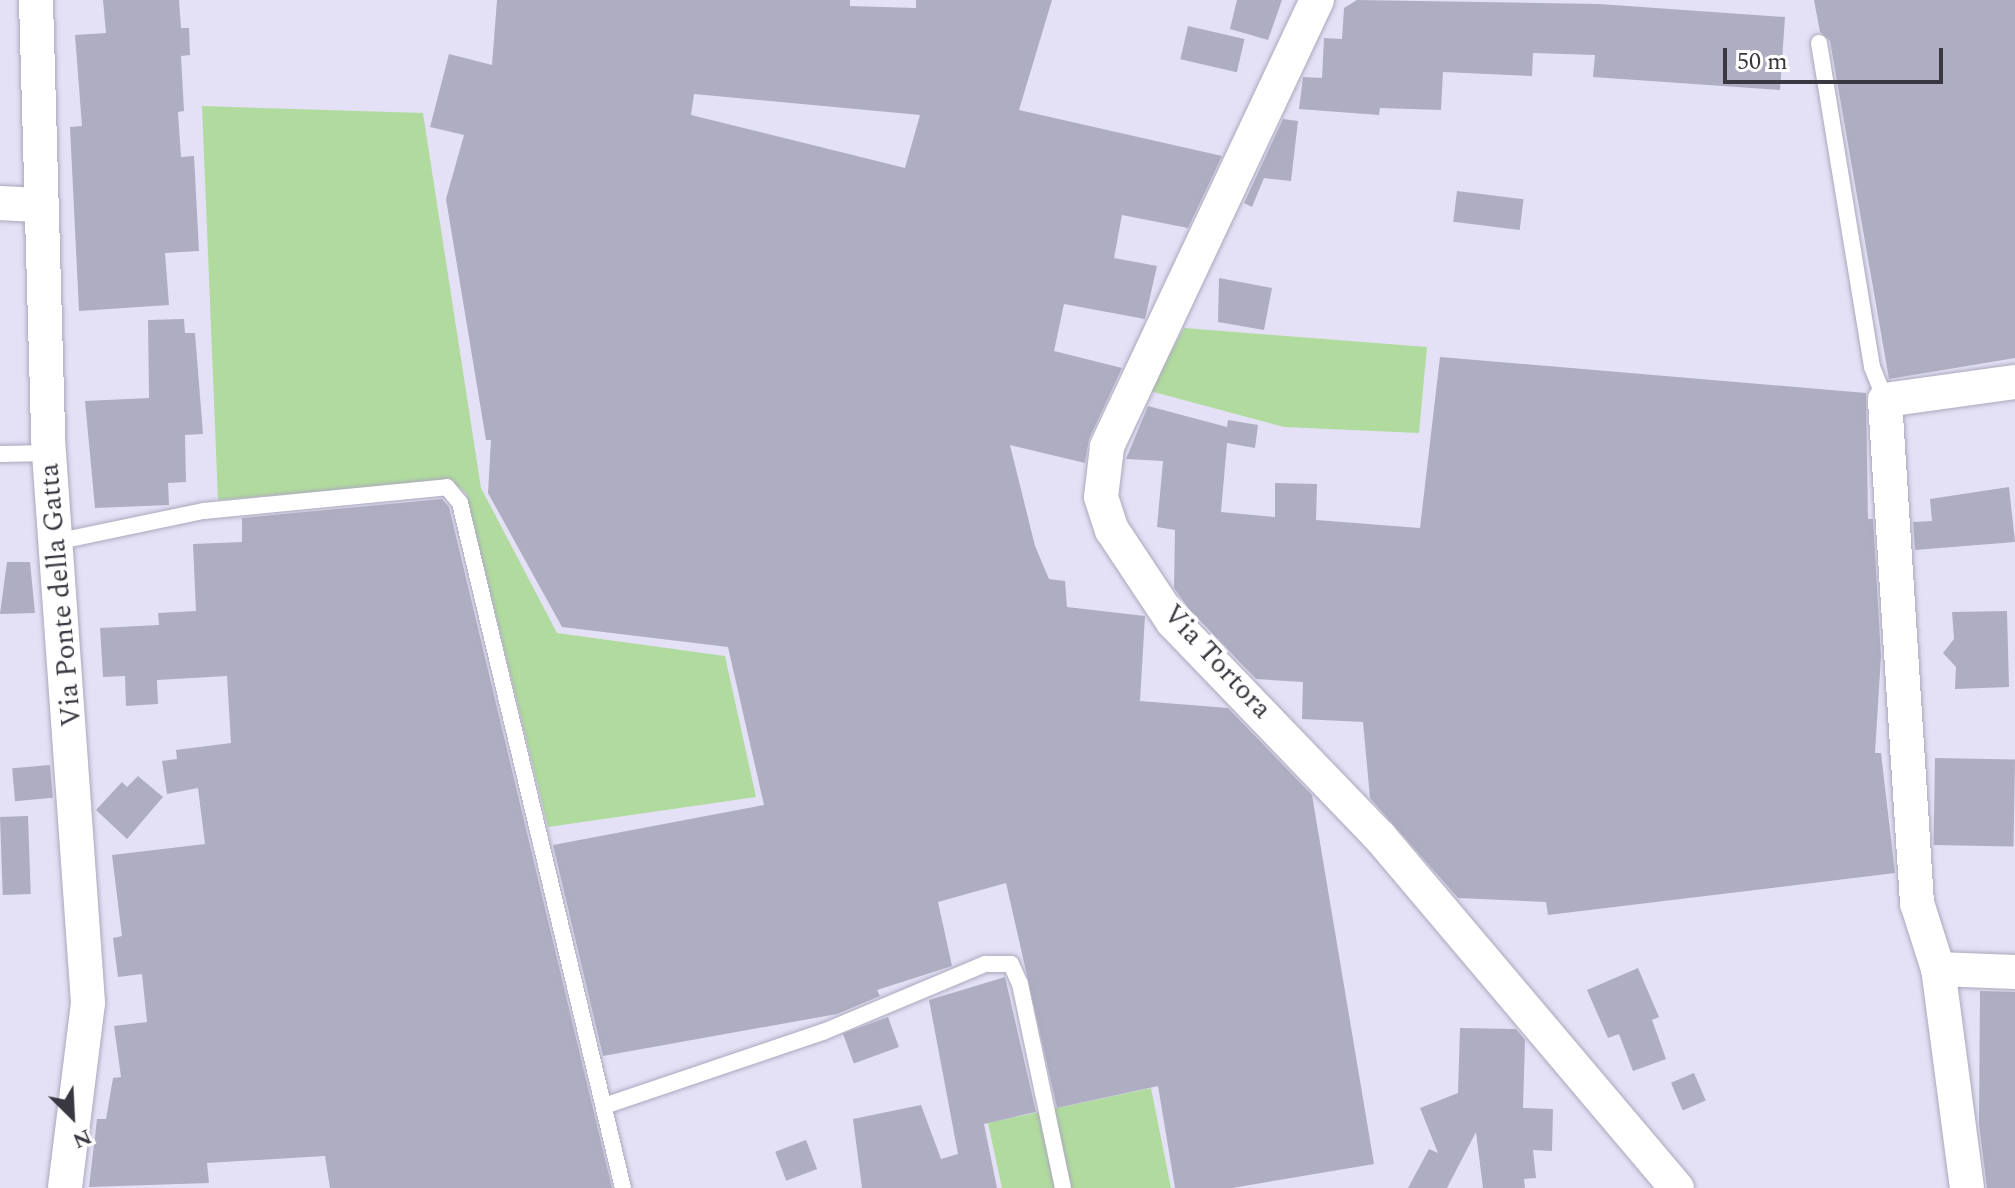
<!DOCTYPE html>
<style>
body{margin:0}
#map{position:relative;width:2015px;height:1188px;overflow:hidden;background:#e4e1f6;font-family:Spectral,serif}
div>[style]{position:absolute}
.green>*{inset:0;background:#b1db9e}
.building>*{inset:0;background:#afadc1;transform-origin:0 0}
.roads{filter:drop-shadow(0 0 2px #aba8bc) drop-shadow(0 0 2px #aba8bc)}
.service>*{height:16px;margin:-8px;padding:0 8px;transform-origin:8px;border-radius:8px;background:#fff}
.minor>*{height:34px;margin:-17px;padding:0 17px;transform-origin:17px;border-radius:17px;background:#fff}
span{translate:-50% -50%;white-space:nowrap;text-align:center;line-height:1.15;-webkit-text-stroke:8px #fff;paint-order:stroke}
.street-label{font-size:28px;color:#393840}
.north{position:absolute;left:32px;top:1076px;width:80px;height:80px;-webkit-text-stroke:6px #fff;paint-order:stroke;rotate:156deg;font-size:22px;font-weight:700;line-height:32px;text-align:center;color:#393840}
.north::after{content:'';display:block;margin:auto;width:28px;height:36px;background:#393840;clip-path:polygon(50% 0,100% 100%,50% 72%,0 100%)}
.scale{position:absolute;left:1723px;top:48px;width:220px;height:36px;box-sizing:border-box;border:4px solid #393840;border-top:0;padding-left:10px;font-size:24px;line-height:28px;white-space:nowrap;color:#393840;-webkit-text-stroke:6px #fff;paint-order:stroke}
</style>
<div id="map">
<div class="green">
<div style="clip-path:polygon(202px 106px,423px 113px,481px 488px,557px 633px,725px 656px,756px 797px,548px 827px,466px 493px,452px 481px,218px 500px)"></div>
<div style="clip-path:polygon(1184px 328px,1427px 347px,1419px 433px,1284px 427px,1150px 391px)"></div>
<div style="clip-path:polygon(1151px 1088px,1171px 1188px,1002px 1188px,988px 1123px)"></div>
</div>
<div class="building">
<div style="clip-path:polygon(103px 0,179px 0,181px 28px,189px 28px,190px 55px,181px 56px,184px 111px,178px 112px,181px 157px,194px 156px,199px 251px,165px 253px,169px 305px,79px 311px,70px 127px,82px 126px,75px 35px,106px 33px)"></div>
<div style="clip-path:polygon(evenodd,497px 0,850px 0,850px 6px,916px 8px,916px 0,1052px 0,1019px 110px,1222px 156px,1188px 228px,1122px 215px,1114px 258px,1157px 266px,1145px 319px,1064px 304px,1054px 351px,1122px 368px,1089px 439px,1085px 463px,1010px 445px,1035px 546px,1049px 579px,1065px 581px,1067px 607px,1145px 616px,1140px 701px,1228px 708px,1312px 795px,1374px 1164px,1232px 1188px,1175px 1188px,1158px 1086px,1057px 1108px,1006px 883px,938px 902px,952px 966px,877px 990px,880px 996px,837px 1014px,603px 1056px,553px 845px,764px 805px,728px 647px,562px 627px,488px 493px,491px 440px,486px 440px,446px 199px,464px 135px,430px 127px,449px 54px,492px 65px,497px 0,694px 94px,920px 115px,905px 168px,691px 115px,694px 94px)"></div>
<div style="clip-path:polygon(1237px 0,1282px 0,1268px 40px,1230px 29px)"></div>
<div style="clip-path:polygon(1357px 0,1599px 4px,1785px 17px,1780px 90px,1593px 77px,1595px 55px,1533px 53px,1532px 76px,1443px 72px,1441px 110px,1380px 108px,1379px 115px,1299px 109px,1303px 77px,1322px 78px,1324px 38px,1342px 39px,1344px 8px)"></div>
<div style="clip-path:polygon(1814px 0,2015px 0,2015px 358px,1889px 379px,1830px 41px,1820px 32px)"></div>
<div style="left:1188px;top:26px;width:58px;height:34px;rotate:13deg"></div>
<div style="clip-path:polygon(1283px 119px,1298px 121px,1291px 181px,1264px 178px,1252px 207px,1244px 203px)"></div>
<div style="left:1457px;top:191px;width:67px;height:31px;rotate:7deg"></div>
<div style="clip-path:polygon(1219px 278px,1272px 288px,1264px 330px,1218px 322px)"></div>
<div style="clip-path:polygon(184px 319px,185px 333px,195px 333px,203px 434px,185px 435px,186px 482px,168px 483px,169px 505px,95px 508px,85px 401px,149px 398px,148px 320px)"></div>
<div style="clip-path:polygon(1440px 357px,1866px 393px,1868px 519px,1873px 519px,1881px 656px,1875px 753px,1881px 753px,1895px 873px,1548px 915px,1546px 902px,1458px 898px,1370px 798px,1363px 722px,1302px 719px,1303px 682px,1256px 679px,1189px 609px,1174px 588px,1175px 530px,1157px 527px,1163px 461px,1126px 459px,1148px 406px,1227px 427px,1228px 420px,1258px 425px,1255px 448px,1227px 443px,1221px 512px,1275px 517px,1275px 483px,1317px 484px,1316px 520px,1420px 528px)"></div>
<div style="clip-path:polygon(2009px 487px,2015px 542px,1915px 550px,1913px 522px,1932px 521px,1930px 499px)"></div>
<div style="clip-path:polygon(442px 499px,449px 507px,612px 1188px,330px 1188px,325px 1156px,207px 1163px,209px 1183px,89px 1187px,97px 1119px,106px 1119px,113px 1078px,121px 1077px,114px 1026px,147px 1022px,142px 974px,118px 977px,113px 938px,122px 936px,112px 855px,205px 844px,198px 788px,167px 794px,162px 761px,177px 759px,176px 750px,231px 743px,227px 676px,157px 680px,158px 704px,126px 706px,125px 676px,103px 677px,100px 628px,159px 625px,158px 613px,196px 611px,193px 544px,242px 542px,242px 518px)"></div>
<div style="clip-path:polygon(7px 562px,30px 562px,35px 613px,0 614px)"></div>
<div style="clip-path:polygon(2007px 611px,2009px 687px,1955px 689px,1956px 667px,1943px 653px,1954px 639px,1952px 612px)"></div>
<div style="left:1935px;top:758px;width:80px;height:87px;rotate:1deg"></div>
<div style="left:50px;top:765px;width:33px;height:38px;rotate:85deg"></div>
<div style="clip-path:polygon(138px 776px,163px 797px,127px 839px,96px 810px,122px 782px,127px 787px)"></div>
<div style="left:28px;top:816px;width:78px;height:28px;rotate:88deg"></div>
<div style="clip-path:polygon(1638px 968px,1659px 1017px,1652px 1020px,1666px 1059px,1633px 1071px,1619px 1034px,1608px 1038px,1587px 990px)"></div>
<div style="clip-path:polygon(1005px 977px,1036px 1112px,984px 1124px,997px 1188px,862px 1188px,853px 1119px,921px 1105px,941px 1159px,958px 1154px,929px 1000px)"></div>
<div style="clip-path:polygon(1980px 991px,2015px 992px,2015px 1188px,1987px 1188px,1979px 1124px)"></div>
<div style="left:888px;top:1017px;width:32px;height:48px;rotate:70deg"></div>
<div style="clip-path:polygon(1460px 1028px,1516px 1029px,1525px 1040px,1523px 1108px,1553px 1109px,1552px 1151px,1533px 1150px,1536px 1178px,1524px 1179px,1525px 1188px,1483px 1188px,1476px 1132px,1447px 1188px,1408px 1188px,1429px 1149px,1438px 1153px,1420px 1108px,1458px 1093px)"></div>
<div style="left:1694px;top:1073px;width:30px;height:25px;rotate:67deg"></div>
<div style="left:806px;top:1140px;width:31px;height:33px;rotate:69deg"></div>
</div>
<div class="roads">
<div class="service">
<div style="left:1819px;top:43px;width:328px;rotate:80.7deg"></div>
<div style="left:1872px;top:367px;width:35px;rotate:68deg"></div>
<div style="left:0;top:454px;width:49px;rotate:-1.2deg"></div>
<div style="left:55px;top:542px;width:152px;rotate:-11.8deg"></div>
<div style="left:204px;top:511px;width:244px;rotate:-5.6deg"></div>
<div style="left:447px;top:487px;width:21px;rotate:51deg"></div>
<div style="left:460px;top:503px;width:704px;rotate:76.62deg"></div>
<div style="left:604px;top:1106px;width:231px;rotate:-18.7deg"></div>
<div style="left:823px;top:1032px;width:176px;rotate:-22.8deg"></div>
<div style="left:985px;top:964px;width:26px"></div>
<div style="left:1011px;top:964px;width:22px;rotate:66deg"></div>
<div style="left:1020px;top:984px;width:208px;rotate:78.1deg"></div>
</div>
<div class="minor">
<div style="left:36px;top:0;width:439px;rotate:88.4deg"></div>
<div style="left:48px;top:439px;width:565px;rotate:85.94deg"></div>
<div style="left:88px;top:1003px;width:186px;rotate:97.1deg"></div>
<div style="left:1317px;top:0;width:494px;rotate:115.2deg"></div>
<div style="left:1107px;top:447px;width:50px;rotate:96.8deg"></div>
<div style="left:1101px;top:497px;width:35px;rotate:72deg"></div>
<div style="left:1112px;top:530px;width:110px;rotate:56.5deg"></div>
<div style="left:1173px;top:622px;width:298px;rotate:46.1deg"></div>
<div style="left:1380px;top:837px;width:460px;rotate:49.8deg"></div>
<div style="left:0;top:203px;width:39px;rotate:3deg"></div>
<div style="left:1938px;top:969px;width:77px;rotate:2.2deg"></div>
<div style="left:1967px;top:1188px;width:221px;rotate:-97.5deg"></div>
<div style="left:1938px;top:969px;width:69px;rotate:-107.7deg"></div>
<div style="left:1917px;top:903px;width:504px;rotate:-93.64deg"></div>
<div style="left:1885px;top:400px;width:131px;rotate:-7.9deg"></div>
</div>
</div>
<div class="street-label">
<span style="left:61px;top:595px;rotate:-95deg">Via Ponte della Gatta</span>
<span style="left:1217px;top:662px;rotate:47deg">Via Tortora</span>
</div>
<div class="north">N</div>
<div class="scale">50 m</div>
</div>
